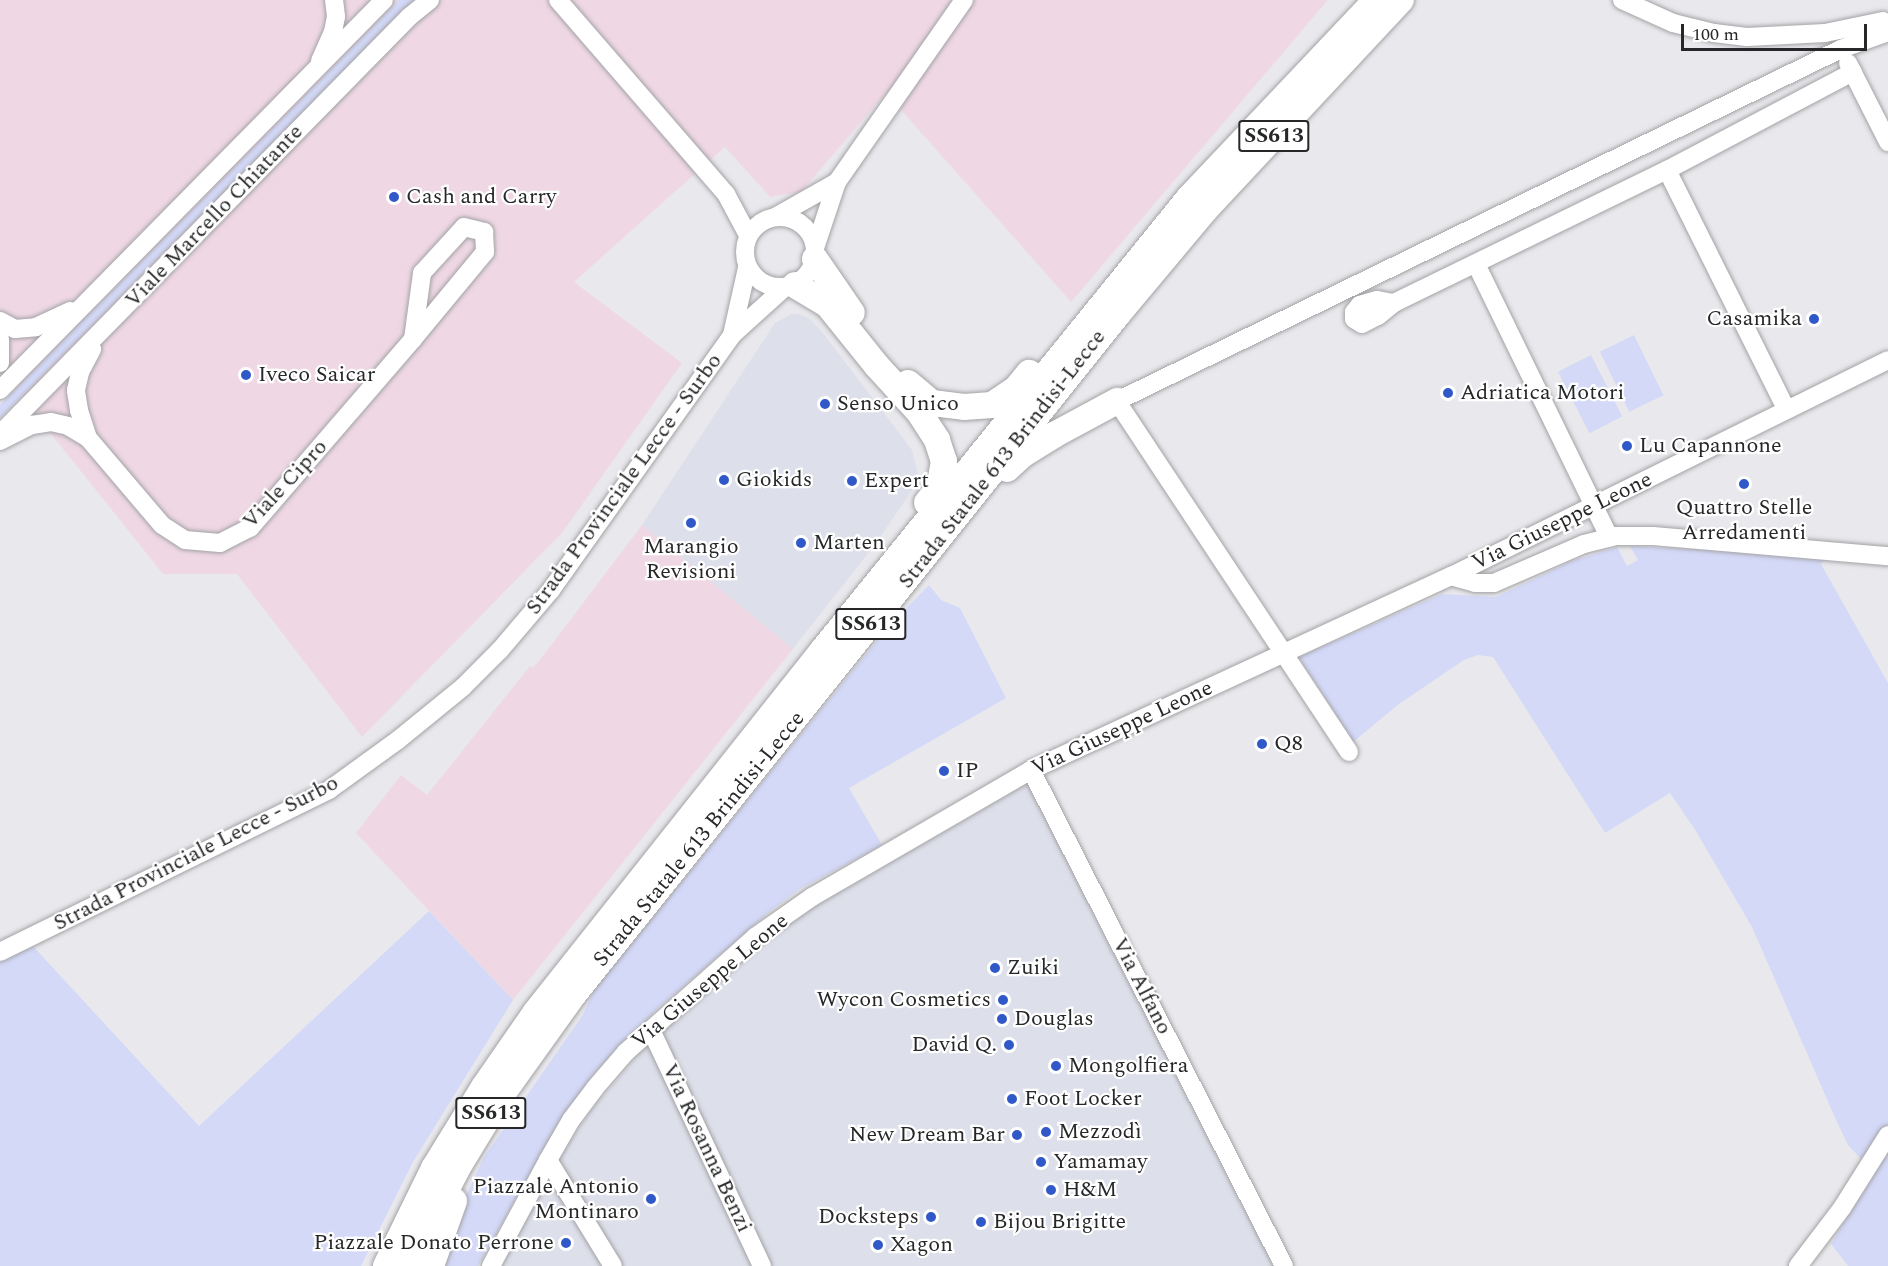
<!DOCTYPE html>
<meta charset="utf-8">
<style>
body{margin:0}
#map{position:relative;width:1888px;height:1266px;overflow:hidden;background:#e9e9ed;font-family:Spectral,serif}
div>[style]{position:absolute}
.built>*{inset:0;background:#dddfea}
.industrial>*{inset:0;background:#efd8e4}
.green>*{inset:0;background:#d4d9f8;transform-origin:0 0}
.roads{filter:drop-shadow(0 0 2px #a3a3a6) drop-shadow(0 0 2px #a3a3a6)}
.minor>*{height:18px;margin:-9px;padding:0 9px;transform-origin:9px;border-radius:9px;background:#fff}
.minor>.ring{margin:-9px;padding:0;box-sizing:content-box;background:none;border:18px solid #fff;border-radius:50%}
.highway>*{height:26px;margin:-13px;padding:0 13px;transform-origin:13px;border-radius:13px;background:#fff}
.dots>*{width:16px;height:16px;translate:-50% -50%;box-sizing:border-box;border:3px solid #fff;border-radius:50%}
span{translate:-50% -50%;white-space:nowrap;text-align:center;line-height:1.15;-webkit-text-stroke:4.5px #fff;paint-order:stroke}
.shield-label span{padding:2px 4px;background:#fff;border:2px solid;border-radius:4px;-webkit-text-stroke-width:0}
.shield-label{font-size:21px;color:#262728;font-weight:700}
.poi-label{font-size:22px;color:#262728}
.left{translate:0 -50%;text-align:left}
.right{translate:-100% -50%;text-align:right}
.street-label{font-size:22px;color:#262728}
.scale{position:absolute;left:1681px;top:24px;width:186px;height:27px;box-sizing:border-box;border:3px solid #262728;border-top:0;padding-left:8px;font-size:18px;line-height:21px;white-space:nowrap;color:#262728;-webkit-text-stroke:4px #fff;paint-order:stroke}
</style>
<div id="map">
<div class="built">
<div style="clip-path:polygon(791px 314px,799px 314px,810px 319px,823px 333px,912px 450px,918px 474px,915px 486px,876px 543px,793px 649px,642px 525px,775px 323px)"></div>
<div style="clip-path:polygon(1027px 784px,1273px 1266px,500px 1266px,559px 1158px,590px 1112px,643px 1049px,762px 943px,795px 918px)"></div>
</div>
<div class="industrial">
<div style="clip-path:polygon(0 0,1328px 0,1071px 302px,886px 93px,801px 192px,770px 197px,725px 147px,574px 282px,682px 363px,562px 533px,362px 737px,237px 574px,163px 574px,0 370px)"></div>
<div style="clip-path:polygon(642px 525px,793px 649px,513px 1000px,356px 833px,401px 775px,427px 795px,530px 666px,533px 668px,546px 652px)"></div>
</div>
<div class="green">
<div style="clip-path:polygon(399px 0,414px 0,0 418px,0 405px)"></div>
<div style="left:1634px;top:335px;width:67px;height:38px;rotate:64deg"></div>
<div style="left:1591px;top:355px;width:69px;height:37px;rotate:63deg"></div>
<div style="clip-path:polygon(1630px 546px,1823px 556px,1824px 560px,1821px 564px,1888px 683px,1888px 1124px,1865px 1163px,1848px 1145px,1836px 1120px,1752px 927px,1694px 828px,1670px 793px,1605px 833px,1493px 657px,1478px 655px,1464px 660px,1399px 704px,1353px 742px,1299px 657px,1442px 594px,1496px 597px,1572px 561px,1617px 547px,1627px 566px,1638px 560px)"></div>
<div style="clip-path:polygon(929px 585px,941px 600px,960px 608px,1006px 698px,849px 788px,882px 845px,798px 890px,768px 913px,658px 1008px,594px 1073px,558px 1124px,478px 1266px,441px 1266px,464px 1200px,484px 1157px,582px 1016px,596px 987px,890px 625px)"></div>
<div style="clip-path:polygon(429px 911px,513px 1000px,413px 1162px,361px 1266px,0 1266px,0 960px,31px 944px,199px 1126px)"></div>
<div style="clip-path:polygon(1888px 1146px,1888px 1266px,1848px 1266px,1831px 1244px)"></div>
</div>
<div class="roads">
<div class="minor">
<div style="left:558px;top:0;width:257px;rotate:49.1deg"></div>
<div style="left:726px;top:194px;width:47px;rotate:61.8deg"></div>
<div style="left:1622px;top:0;width:56px;rotate:24.3deg"></div>
<div style="left:1673px;top:23px;width:42px;rotate:13.7deg"></div>
<div style="left:1714px;top:33px;width:33px;rotate:7deg"></div>
<div style="left:1747px;top:37px;width:78px;rotate:-2.9deg"></div>
<div style="left:1825px;top:33px;width:59px;rotate:-11.7deg"></div>
<div style="left:320px;top:61px;width:32px;rotate:-66deg"></div>
<div style="left:333px;top:32px;width:16px;rotate:-79deg"></div>
<div style="left:336px;top:16px;width:16px;rotate:-97deg"></div>
<div style="left:1848px;top:63px;width:89px;rotate:63.1deg"></div>
<div style="left:1667px;top:170px;width:267px;rotate:63.5deg"></div>
<div class="ring" style="left:745px;top:217px;width:52px;height:52px"></div>
<div style="left:775px;top:217px;width:71px;rotate:-29.4deg"></div>
<div style="left:464px;top:227px;width:21px;rotate:14deg"></div>
<div style="left:484px;top:232px;width:20px;rotate:87deg"></div>
<div style="left:485px;top:252px;width:113px;rotate:129.6deg"></div>
<div style="left:413px;top:339px;width:67px;rotate:-82.2deg"></div>
<div style="left:422px;top:273px;width:62px;rotate:-47.6deg"></div>
<div style="left:815px;top:248px;width:70px;rotate:-71.6deg"></div>
<div style="left:837px;top:182px;width:222px;rotate:-55.1deg"></div>
<div style="left:1476px;top:264px;width:304px;rotate:64deg"></div>
<div style="left:1394px;top:303px;width:17px;rotate:-170deg"></div>
<div style="left:1377px;top:300px;width:18px;rotate:164deg"></div>
<div style="left:1360px;top:305px;width:9px;rotate:131deg"></div>
<div style="left:1354px;top:312px;width:7px;rotate:90deg"></div>
<div style="left:1354px;top:319px;width:9px;rotate:32deg"></div>
<div style="left:1362px;top:324px;width:18px;rotate:-27deg"></div>
<div style="left:1378px;top:316px;width:21px;rotate:-39deg"></div>
<div style="left:1394px;top:303px;width:304px;rotate:-26deg"></div>
<div style="left:1667px;top:170px;width:210px;rotate:-27.8deg"></div>
<div style="left:0;top:321px;width:17px;rotate:28deg"></div>
<div style="left:15px;top:329px;width:21px;rotate:-5deg"></div>
<div style="left:36px;top:327px;width:38px;rotate:-25deg"></div>
<div style="left:732px;top:335px;width:69px;rotate:-77.4deg"></div>
<div style="left:0;top:339px;width:24px;rotate:90deg"></div>
<div style="left:0;top:390px;width:547px;rotate:-45.44deg"></div>
<div style="left:0;top:434px;width:584px;rotate:-45.55deg"></div>
<div style="left:409px;top:17px;width:27px;rotate:-39deg"></div>
<div style="left:88px;top:438px;width:29px;rotate:-108deg"></div>
<div style="left:79px;top:410px;width:20px;rotate:-99deg"></div>
<div style="left:76px;top:390px;width:18px;rotate:-77deg"></div>
<div style="left:80px;top:372px;width:26px;rotate:-62deg"></div>
<div style="left:0;top:441px;width:36px;rotate:-27deg"></div>
<div style="left:32px;top:425px;width:19px;rotate:-9deg"></div>
<div style="left:51px;top:422px;width:17px;rotate:13deg"></div>
<div style="left:68px;top:426px;width:23px;rotate:31deg"></div>
<div style="left:88px;top:438px;width:114px;rotate:49.6deg"></div>
<div style="left:162px;top:525px;width:27px;rotate:33deg"></div>
<div style="left:185px;top:540px;width:35px;rotate:5deg"></div>
<div style="left:220px;top:543px;width:34px;rotate:-27deg"></div>
<div style="left:250px;top:528px;width:250px;rotate:-49.2deg"></div>
<div style="left:1451px;top:576px;width:25px;rotate:16deg"></div>
<div style="left:1475px;top:583px;width:19px"></div>
<div style="left:1494px;top:583px;width:98px;rotate:-23.4deg"></div>
<div style="left:1584px;top:544px;width:33px;rotate:-14deg"></div>
<div style="left:1616px;top:536px;width:37px"></div>
<div style="left:1653px;top:536px;width:236px;rotate:4.9deg"></div>
<div style="left:1349px;top:752px;width:421px;rotate:-123.5deg"></div>
<div style="left:1117px;top:401px;width:805px;rotate:-25.93deg"></div>
<div style="left:1841px;top:49px;width:50px;rotate:-19.9deg"></div>
<div style="left:1031px;top:770px;width:557px;rotate:62.97deg"></div>
<div style="left:0;top:952px;width:367px;rotate:-26.2deg"></div>
<div style="left:329px;top:790px;width:85px;rotate:-35.9deg"></div>
<div style="left:398px;top:740px;width:84px;rotate:-39.2deg"></div>
<div style="left:463px;top:687px;width:52px;rotate:-45deg"></div>
<div style="left:500px;top:650px;width:79px;rotate:-49.6deg"></div>
<div style="left:551px;top:590px;width:313px;rotate:-54.6deg"></div>
<div style="left:732px;top:335px;width:70px;rotate:-42.1deg"></div>
<div style="left:651px;top:1030px;width:261px;rotate:64.8deg"></div>
<div style="left:548px;top:1160px;width:124px;rotate:58.5deg"></div>
<div style="left:491px;top:1266px;width:120px;rotate:-61.7deg"></div>
<div style="left:548px;top:1160px;width:46px;rotate:-60.1deg"></div>
<div style="left:571px;top:1120px;width:40px;rotate:-53deg"></div>
<div style="left:595px;top:1088px;width:48px;rotate:-49.3deg"></div>
<div style="left:626px;top:1052px;width:173px;rotate:-41.7deg"></div>
<div style="left:755px;top:937px;width:70px;rotate:-35.1deg"></div>
<div style="left:812px;top:897px;width:253px;rotate:-30.1deg"></div>
<div style="left:1031px;top:770px;width:463px;rotate:-24.8deg"></div>
<div style="left:1451px;top:576px;width:487px;rotate:-26.3deg"></div>
<div style="left:1798px;top:1266px;width:73px;rotate:-52.8deg"></div>
<div style="left:1842px;top:1208px;width:86px;rotate:-57.8deg"></div>
</div>
<div class="highway">
<div style="left:815px;top:259px;width:65px;rotate:55.6deg"></div>
<div style="left:795px;top:285px;width:39px;rotate:31deg"></div>
<div style="left:828px;top:305px;width:78px;rotate:51.2deg"></div>
<div style="left:877px;top:366px;width:62px;rotate:47.6deg"></div>
<div style="left:919px;top:412px;width:33px;rotate:57deg"></div>
<div style="left:937px;top:440px;width:22px;rotate:72deg"></div>
<div style="left:944px;top:461px;width:27px;rotate:100deg"></div>
<div style="left:939px;top:488px;width:19px;rotate:129deg"></div>
<div style="left:908px;top:383px;width:31px;rotate:40deg"></div>
<div style="left:932px;top:403px;width:32px;rotate:7deg"></div>
<div style="left:964px;top:407px;width:28px;rotate:-4deg"></div>
<div style="left:992px;top:405px;width:29px;rotate:-34deg"></div>
<div style="left:1016px;top:389px;width:21px;rotate:-51deg"></div>
<div style="left:1007px;top:469px;width:21px;rotate:-43deg"></div>
<div style="left:1022px;top:455px;width:38px;rotate:-32deg"></div>
<div style="left:1054px;top:435px;width:72px;rotate:-28.4deg"></div>
<div style="left:386px;top:1266px;width:109px;rotate:-63.9deg"></div>
<div style="left:434px;top:1168px;width:95px;rotate:-58.3deg"></div>
<div style="left:484px;top:1087px;width:91px;rotate:-55.3deg"></div>
<div style="left:536px;top:1012px;width:462px;rotate:-51.6deg"></div>
<div style="left:823px;top:650px;width:582px;rotate:-51deg"></div>
<div style="left:1189px;top:198px;width:272px;rotate:-46.6deg"></div>
<div style="left:407px;top:1266px;width:111px;rotate:-62.7deg"></div>
<div style="left:458px;top:1167px;width:87px;rotate:-58.7deg"></div>
<div style="left:503px;top:1093px;width:122px;rotate:-54.4deg"></div>
<div style="left:574px;top:994px;width:871px;rotate:-51.34deg"></div>
<div style="left:1118px;top:314px;width:136px;rotate:-50.1deg"></div>
<div style="left:1205px;top:210px;width:287px;rotate:-47deg"></div>
<div style="left:431px;top:1266px;width:69px;rotate:-70.5deg"></div>
</div>
</div>
<div class="dots">
<div style="left:394px;top:197px;background:#3158c8"></div>
<div style="left:1814px;top:319px;background:#3158c8"></div>
<div style="left:246px;top:375px;background:#3158c8"></div>
<div style="left:1448px;top:393px;background:#3158c8"></div>
<div style="left:825px;top:404px;background:#3158c8"></div>
<div style="left:1627px;top:446px;background:#3158c8"></div>
<div style="left:724px;top:480px;background:#3158c8"></div>
<div style="left:852px;top:481px;background:#3158c8"></div>
<div style="left:1744px;top:484px;background:#3158c8"></div>
<div style="left:691px;top:523px;background:#3158c8"></div>
<div style="left:801px;top:543px;background:#3158c8"></div>
<div style="left:1262px;top:744px;background:#3158c8"></div>
<div style="left:944px;top:771px;background:#3158c8"></div>
<div style="left:995px;top:968px;background:#3158c8"></div>
<div style="left:1003px;top:1000px;background:#3158c8"></div>
<div style="left:1002px;top:1019px;background:#3158c8"></div>
<div style="left:1009px;top:1045px;background:#3158c8"></div>
<div style="left:1056px;top:1066px;background:#3158c8"></div>
<div style="left:1012px;top:1099px;background:#3158c8"></div>
<div style="left:1046px;top:1132px;background:#3158c8"></div>
<div style="left:1017px;top:1135px;background:#3158c8"></div>
<div style="left:1041px;top:1162px;background:#3158c8"></div>
<div style="left:1051px;top:1190px;background:#3158c8"></div>
<div style="left:651px;top:1199px;background:#3158c8"></div>
<div style="left:931px;top:1217px;background:#3158c8"></div>
<div style="left:981px;top:1222px;background:#3158c8"></div>
<div style="left:566px;top:1243px;background:#3158c8"></div>
<div style="left:878px;top:1245px;background:#3158c8"></div>
</div>
<div class="shield-label">
<span style="left:1274px;top:136px">SS613</span>
<span style="left:871px;top:624px">SS613</span>
<span style="left:491px;top:1113px">SS613</span>
</div>
<div class="poi-label">
<span class="left" style="left:406px;top:197px">Cash and Carry</span>
<span class="right" style="left:1802px;top:319px">Casamika</span>
<span class="left" style="left:258px;top:375px">Iveco Saicar</span>
<span class="left" style="left:1460px;top:393px">Adriatica Motori</span>
<span class="left" style="left:837px;top:404px">Senso Unico</span>
<span class="left" style="left:1639px;top:446px">Lu Capannone</span>
<span class="left" style="left:736px;top:480px">Giokids</span>
<span class="left" style="left:864px;top:481px">Expert</span>
<span style="left:1744px;top:520px">Quattro Stelle<br>Arredamenti</span>
<span class="left" style="left:813px;top:543px">Marten</span>
<span style="left:691px;top:559px">Marangio<br>Revisioni</span>
<span class="left" style="left:1274px;top:744px">Q8</span>
<span class="left" style="left:956px;top:771px">IP</span>
<span class="left" style="left:1007px;top:968px">Zuiki</span>
<span class="right" style="left:991px;top:1000px">Wycon Cosmetics</span>
<span class="left" style="left:1014px;top:1019px">Douglas</span>
<span class="right" style="left:997px;top:1045px">David Q.</span>
<span class="left" style="left:1068px;top:1066px">Mongolfiera</span>
<span class="left" style="left:1024px;top:1099px">Foot Locker</span>
<span class="left" style="left:1058px;top:1132px">Mezzodì</span>
<span class="right" style="left:1005px;top:1135px">New Dream Bar</span>
<span class="left" style="left:1053px;top:1162px">Yamamay</span>
<span class="right" style="left:639px;top:1199px">Piazzale Antonio<br>Montinaro</span>
<span class="left" style="left:1063px;top:1190px">H&amp;M</span>
<span class="right" style="left:919px;top:1217px">Docksteps</span>
<span class="left" style="left:993px;top:1222px">Bijou Brigitte</span>
<span class="right" style="left:554px;top:1243px">Piazzale Donato Perrone</span>
<span class="left" style="left:890px;top:1245px">Xagon</span>
</div>
<div class="street-label">
<span style="left:214px;top:216px;rotate:-46deg">Viale Marcello Chiatante</span>
<span style="left:1002px;top:459px;rotate:-52deg">Strada Statale 613 Brindisi-Lecce</span>
<span style="left:285px;top:484px;rotate:-47deg">Viale Cipro</span>
<span style="left:624px;top:484px;rotate:-54deg">Strada Provinciale Lecce - Surbo</span>
<span style="left:1562px;top:521px;rotate:-26deg">Via Giuseppe Leone</span>
<span style="left:1122px;top:728px;rotate:-25deg">Via Giuseppe Leone</span>
<span style="left:699px;top:839px;rotate:-51deg">Strada Statale 613 Brindisi-Lecce</span>
<span style="left:196px;top:853px;rotate:-27deg">Strada Provinciale Lecce - Surbo</span>
<span style="left:710px;top:981px;rotate:-40deg">Via Giuseppe Leone</span>
<span style="left:1142px;top:986px;rotate:63deg">Via Alfano</span>
<span style="left:707px;top:1148px;rotate:65deg">Via Rosanna Benzi</span>
</div>
<div class="scale">100 m</div>
</div>
